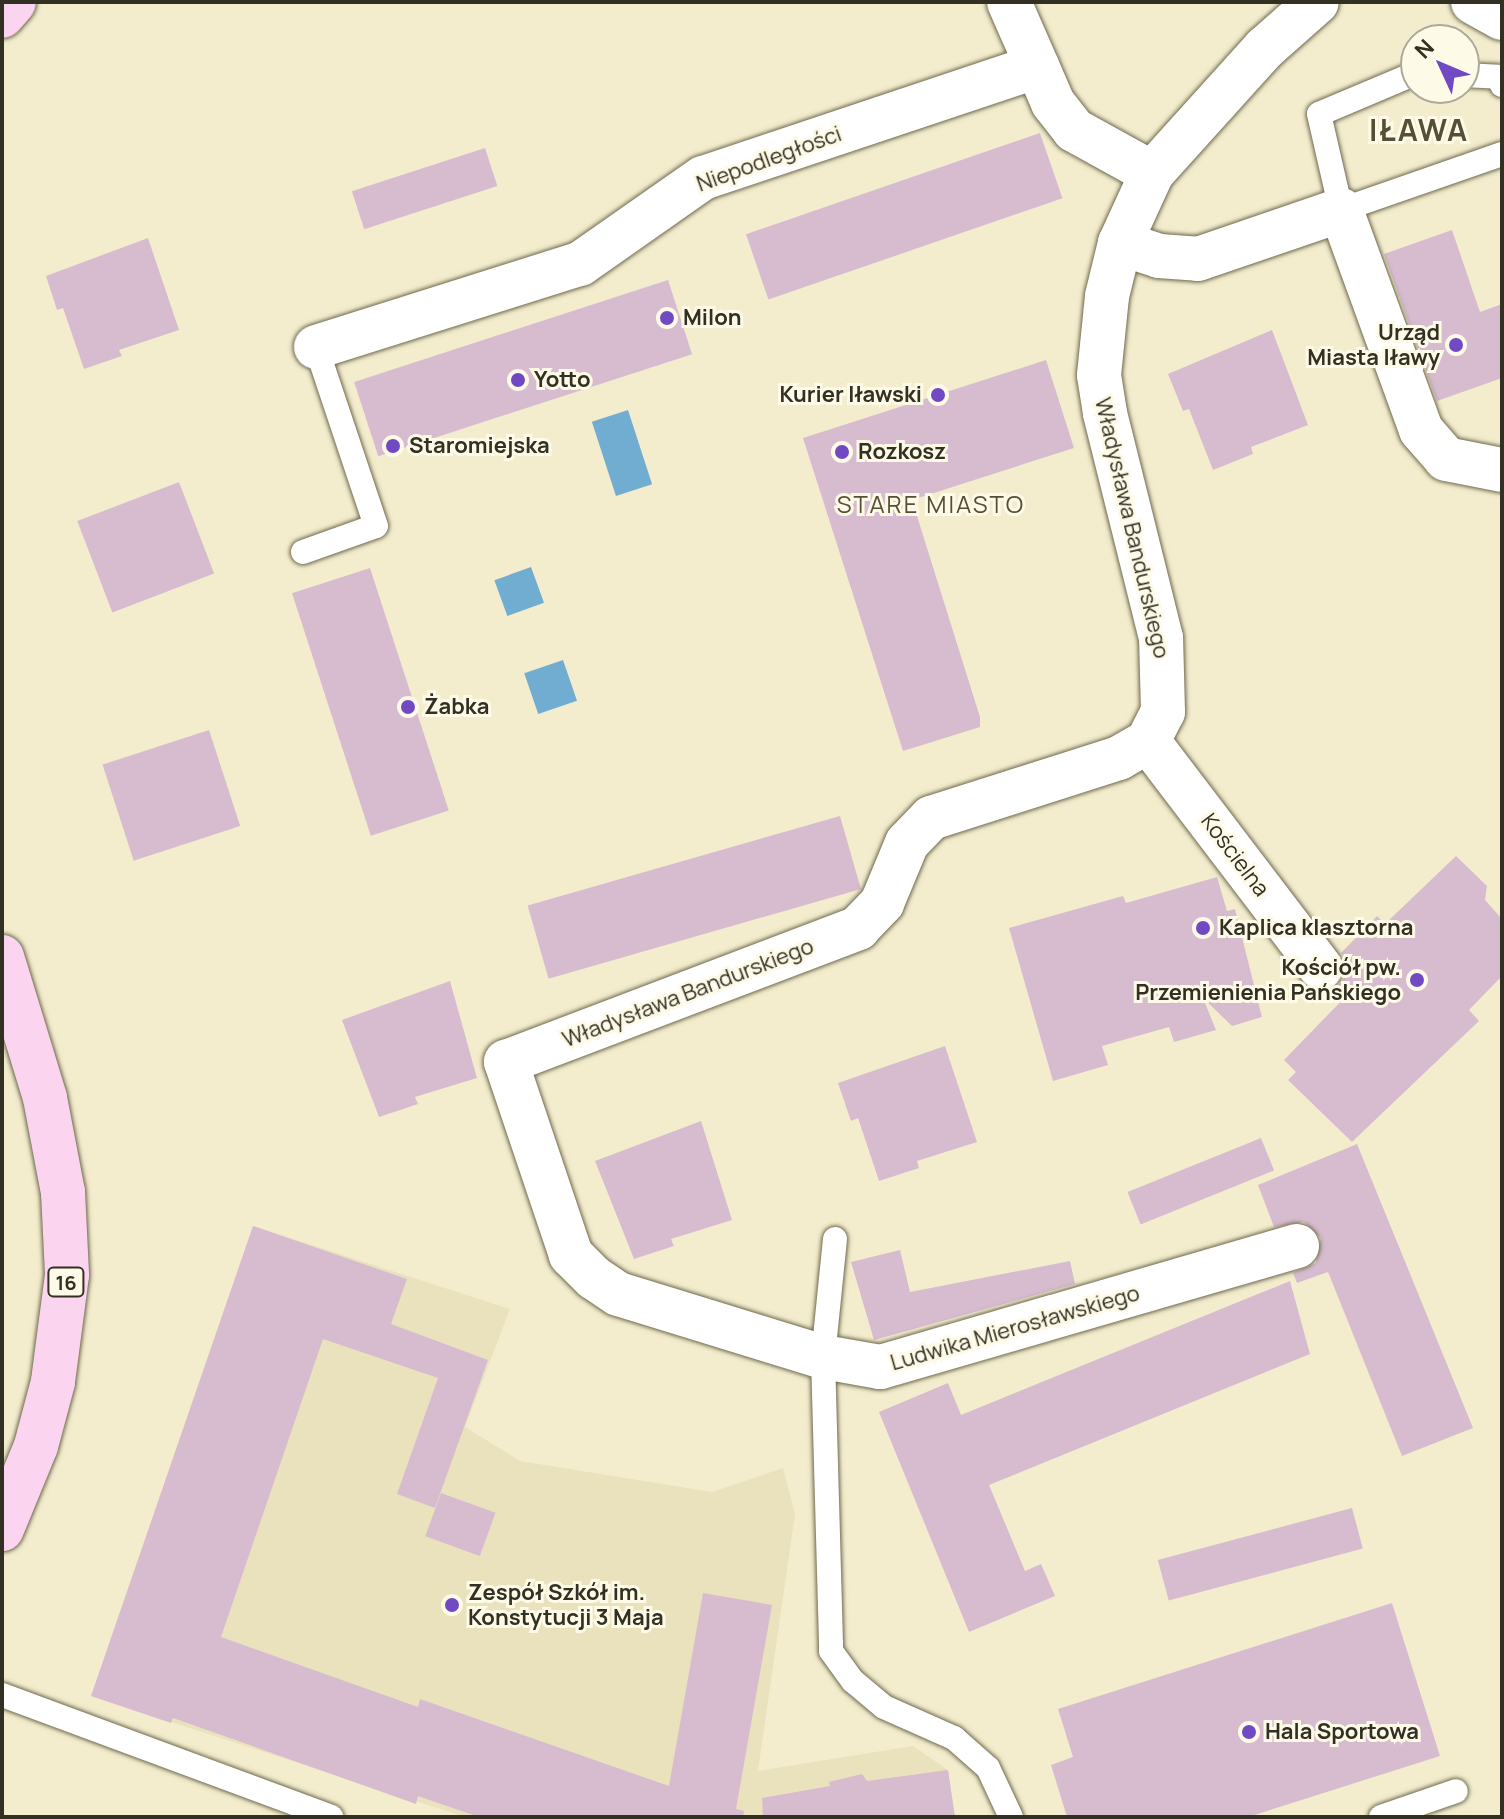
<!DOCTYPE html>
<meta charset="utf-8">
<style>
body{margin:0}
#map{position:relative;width:1504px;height:1819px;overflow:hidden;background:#f3edce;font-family:Manrope,sans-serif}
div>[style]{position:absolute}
.built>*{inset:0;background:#eae2bd}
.water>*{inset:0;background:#71add0;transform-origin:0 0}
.building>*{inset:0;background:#d7bcd0;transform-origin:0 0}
.roads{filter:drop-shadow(0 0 2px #6f694e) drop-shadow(0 0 2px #6f694e)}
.service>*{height:24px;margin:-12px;padding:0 12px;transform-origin:12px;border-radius:12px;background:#fff}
.minor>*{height:44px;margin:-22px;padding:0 22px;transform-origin:22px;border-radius:22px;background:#fff}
.secondary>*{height:44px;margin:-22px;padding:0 22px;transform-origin:22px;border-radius:22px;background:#fff}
.primary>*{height:44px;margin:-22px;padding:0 22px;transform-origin:22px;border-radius:22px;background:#fbd5ef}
.dots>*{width:22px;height:22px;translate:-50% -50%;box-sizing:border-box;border:4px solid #fefae8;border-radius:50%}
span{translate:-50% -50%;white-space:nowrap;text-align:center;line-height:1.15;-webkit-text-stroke:6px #fefae8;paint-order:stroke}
.shield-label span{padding:2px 6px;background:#fefae8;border:2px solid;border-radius:6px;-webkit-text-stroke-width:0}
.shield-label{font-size:20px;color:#322f23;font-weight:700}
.street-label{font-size:22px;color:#322f23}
.poi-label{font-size:22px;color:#322f23;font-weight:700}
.left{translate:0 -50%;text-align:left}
.right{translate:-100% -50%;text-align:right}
.neighbourhood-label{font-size:24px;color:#554f35;letter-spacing:2px}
.district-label{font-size:30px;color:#554f35;font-weight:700;letter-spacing:2px}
.frame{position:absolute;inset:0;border:4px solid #322f23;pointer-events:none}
.north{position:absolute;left:1400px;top:24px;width:80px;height:80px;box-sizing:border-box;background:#fefae8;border:2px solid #aca999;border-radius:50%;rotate:314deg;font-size:22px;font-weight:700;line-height:32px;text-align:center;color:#322f23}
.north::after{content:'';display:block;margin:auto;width:28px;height:36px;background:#7149c2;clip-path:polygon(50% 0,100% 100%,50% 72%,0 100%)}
</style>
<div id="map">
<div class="built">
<div style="clip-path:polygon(253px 1226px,510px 1309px,465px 1427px,520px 1461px,712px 1492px,783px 1468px,795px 1514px,758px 1771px,913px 1746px,948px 1770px,955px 1817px,465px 1817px,91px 1696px)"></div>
</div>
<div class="water">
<div style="left:628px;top:410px;width:78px;height:38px;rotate:72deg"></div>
<div style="left:531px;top:567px;width:38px;height:39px;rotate:70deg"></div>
<div style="left:563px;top:660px;width:43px;height:41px;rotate:71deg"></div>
</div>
<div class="building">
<div style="left:1040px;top:133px;width:69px;height:311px;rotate:71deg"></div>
<div style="left:485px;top:148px;width:40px;height:140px;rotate:72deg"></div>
<div style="clip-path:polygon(1452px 230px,1480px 312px,1502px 304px,1502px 378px,1437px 401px,1384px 254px)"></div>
<div style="clip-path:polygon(148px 238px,179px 330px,119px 350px,122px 356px,84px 369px,63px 308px,57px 310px,46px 276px)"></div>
<div style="left:668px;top:280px;width:78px;height:330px;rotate:72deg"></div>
<div style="clip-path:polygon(1272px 330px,1308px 425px,1251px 447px,1253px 454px,1213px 470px,1189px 409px,1183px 411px,1168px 374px)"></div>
<div style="clip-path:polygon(1046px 360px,1074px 448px,912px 500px,980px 717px,980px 727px,903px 751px,803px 438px)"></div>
<div style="left:179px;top:482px;width:98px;height:109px;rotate:69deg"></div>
<div style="left:370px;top:568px;width:255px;height:82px;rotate:72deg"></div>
<div style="left:209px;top:730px;width:101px;height:112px;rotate:72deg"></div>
<div style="left:840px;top:816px;width:76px;height:325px;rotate:74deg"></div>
<div style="clip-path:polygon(1456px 856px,1487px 886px,1485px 900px,1502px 919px,1502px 976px,1469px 1010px,1479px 1021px,1352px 1142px,1288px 1080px,1296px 1072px,1284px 1060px,1349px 993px,1311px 1004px,1337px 987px,1353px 967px,1341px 953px,1377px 916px,1385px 924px)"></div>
<div style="clip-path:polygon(1217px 877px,1227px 911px,1235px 909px,1262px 1017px,1232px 1026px,1203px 998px,1216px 1030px,1174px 1042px,1169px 1027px,1102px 1046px,1108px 1065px,1053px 1081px,1009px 928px,1123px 896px,1126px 903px)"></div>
<div style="clip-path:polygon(450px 981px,477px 1078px,415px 1097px,418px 1104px,379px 1117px,342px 1020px)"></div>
<div style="clip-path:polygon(945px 1046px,977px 1142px,917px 1161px,919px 1168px,879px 1181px,858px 1118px,851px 1121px,838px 1083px)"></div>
<div style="clip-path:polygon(701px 1121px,732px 1220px,671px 1239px,674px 1246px,634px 1259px,595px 1161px)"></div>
<div style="left:1261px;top:1138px;width:35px;height:144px;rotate:68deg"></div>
<div style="clip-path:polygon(1357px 1144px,1473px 1428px,1402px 1456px,1328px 1272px,1297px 1283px,1293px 1273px,1316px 1263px,1321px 1238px,1304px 1222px,1274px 1227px,1258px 1185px)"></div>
<div style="clip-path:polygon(253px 1226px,407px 1279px,391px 1324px,488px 1360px,435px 1508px,397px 1494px,438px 1378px,323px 1339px,221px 1637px,418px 1707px,420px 1699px,669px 1786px,703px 1593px,772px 1605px,736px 1809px,744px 1811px,743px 1817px,479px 1817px,418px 1796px,416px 1804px,173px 1718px,171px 1723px,91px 1696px)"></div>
<div style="clip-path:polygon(900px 1250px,910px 1292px,1070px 1261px,1075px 1284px,874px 1340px,851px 1262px)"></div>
<div style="clip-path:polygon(1290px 1281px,1310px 1354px,989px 1485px,1025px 1571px,1041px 1564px,1055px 1596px,969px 1632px,879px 1412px,948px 1383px,961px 1415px)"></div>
<div style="left:441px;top:1493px;width:58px;height:46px;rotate:20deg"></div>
<div style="left:1352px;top:1508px;width:42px;height:201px;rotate:75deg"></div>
<div style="clip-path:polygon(1392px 1603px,1440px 1756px,1248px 1817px,1067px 1817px,1051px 1765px,1073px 1757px,1058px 1709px)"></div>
<div style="clip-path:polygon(948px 1770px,955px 1817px,763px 1817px,762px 1798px,830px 1786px,829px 1782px,862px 1774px,867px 1781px)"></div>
</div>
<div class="roads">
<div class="service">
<div style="left:1416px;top:73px;width:105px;rotate:157.1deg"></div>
<div style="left:1319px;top:114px;width:98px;rotate:77.1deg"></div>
<div style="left:1341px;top:210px;width:170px;rotate:-19.2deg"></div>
<div style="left:1464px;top:75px;width:34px;rotate:3deg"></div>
<div style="left:1498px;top:77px;width:9px;rotate:63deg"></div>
<div style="left:303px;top:552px;width:77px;rotate:-19.6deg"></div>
<div style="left:376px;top:526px;width:189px;rotate:-108.5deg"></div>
<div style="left:835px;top:1239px;width:119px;rotate:95.8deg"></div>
<div style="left:823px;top:1357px;width:294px;rotate:88.4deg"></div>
<div style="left:831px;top:1651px;width:37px;rotate:54deg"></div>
<div style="left:853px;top:1681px;width:40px;rotate:40deg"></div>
<div style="left:884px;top:1707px;width:77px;rotate:23.9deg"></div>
<div style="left:954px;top:1738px;width:45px;rotate:41.4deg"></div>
<div style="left:988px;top:1768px;width:54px;rotate:64.9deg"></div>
<div style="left:2px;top:1695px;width:351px;rotate:20.3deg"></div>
<div style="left:1381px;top:1817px;width:79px;rotate:-19.1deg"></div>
</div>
<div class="minor">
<div style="left:1009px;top:2px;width:70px;rotate:66.4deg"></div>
<div style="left:1120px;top:243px;width:41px;rotate:18.4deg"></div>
<div style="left:1159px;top:256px;width:39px;rotate:4deg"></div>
<div style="left:1198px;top:259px;width:151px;rotate:-18.9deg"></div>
<div style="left:1341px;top:210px;width:234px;rotate:70deg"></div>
<div style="left:1421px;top:430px;width:38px;rotate:49deg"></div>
<div style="left:1446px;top:459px;width:57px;rotate:11.1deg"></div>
<div style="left:316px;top:347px;width:277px;rotate:-17.5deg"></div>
<div style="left:580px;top:264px;width:150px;rotate:-35deg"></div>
<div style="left:703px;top:178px;width:352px;rotate:-18.5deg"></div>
<div style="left:1037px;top:66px;width:40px;rotate:66.6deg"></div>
<div style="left:1053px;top:103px;width:34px;rotate:52deg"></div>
<div style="left:1074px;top:130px;width:89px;rotate:28.9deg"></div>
<div style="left:1148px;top:741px;width:285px;rotate:52.7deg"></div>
<div style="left:1297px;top:1246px;width:434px;rotate:163.8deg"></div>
<div style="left:880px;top:1367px;width:58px;rotate:-170deg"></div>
<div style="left:823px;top:1357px;width:214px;rotate:-162.9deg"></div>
<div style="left:618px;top:1294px;width:29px;rotate:-146deg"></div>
<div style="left:594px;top:1278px;width:33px;rotate:-135deg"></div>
<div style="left:571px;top:1255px;width:204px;rotate:-108.6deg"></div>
<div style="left:506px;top:1062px;width:377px;rotate:-20.8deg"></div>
<div style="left:858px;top:928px;width:35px;rotate:-46deg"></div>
<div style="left:882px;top:903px;width:65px;rotate:-67.4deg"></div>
<div style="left:907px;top:843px;width:35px;rotate:-46deg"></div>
<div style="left:931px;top:818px;width:197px;rotate:-17.7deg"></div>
<div style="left:1119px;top:758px;width:34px;rotate:-30deg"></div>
<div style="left:1148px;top:741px;width:33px;rotate:-63deg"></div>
<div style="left:1163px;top:712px;width:74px;rotate:-91.5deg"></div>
<div style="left:1161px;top:638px;width:232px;rotate:-104deg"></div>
<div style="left:1105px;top:413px;width:38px;rotate:-99deg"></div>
<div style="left:1099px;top:375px;width:79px;rotate:-84.2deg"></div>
<div style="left:1107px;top:296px;width:55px;rotate:-76.2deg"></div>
<div style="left:1120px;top:243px;width:77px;rotate:-65.4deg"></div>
<div style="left:1152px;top:173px;width:169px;rotate:-47.9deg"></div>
<div style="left:1265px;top:48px;width:69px;rotate:-41.5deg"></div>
</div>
<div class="secondary">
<div style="left:1473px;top:2px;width:33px;rotate:29deg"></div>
</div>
<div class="primary">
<div style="left:2px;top:16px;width:18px;rotate:-49deg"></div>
<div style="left:2px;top:957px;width:147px;rotate:73deg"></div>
<div style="left:45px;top:1098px;width:96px;rotate:79.2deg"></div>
<div style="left:63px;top:1192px;width:83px;rotate:87.2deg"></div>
<div style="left:67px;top:1275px;width:108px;rotate:97.5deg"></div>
<div style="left:53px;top:1382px;width:66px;rotate:104.9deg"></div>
<div style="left:36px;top:1446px;width:90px;rotate:112.3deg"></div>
</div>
</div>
<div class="dots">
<div style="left:667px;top:318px;background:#7149c2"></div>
<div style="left:1456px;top:345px;background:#7149c2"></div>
<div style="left:518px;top:380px;background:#7149c2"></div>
<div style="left:938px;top:395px;background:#7149c2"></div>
<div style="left:393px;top:446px;background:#7149c2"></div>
<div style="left:842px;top:452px;background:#7149c2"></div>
<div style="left:408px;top:707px;background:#7149c2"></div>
<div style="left:1203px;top:928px;background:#7149c2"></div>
<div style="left:1417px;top:980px;background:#7149c2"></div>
<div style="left:452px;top:1605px;background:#7149c2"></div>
<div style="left:1249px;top:1732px;background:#7149c2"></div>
</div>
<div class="shield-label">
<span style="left:66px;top:1282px">16</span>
</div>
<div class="street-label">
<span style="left:769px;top:159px;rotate:-20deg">Niepodległości</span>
<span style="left:1132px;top:528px;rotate:77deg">Władysława Bandurskiego</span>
<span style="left:1235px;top:855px;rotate:53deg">Kościelna</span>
<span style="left:688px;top:993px;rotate:-21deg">Władysława Bandurskiego</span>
<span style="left:1015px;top:1328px;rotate:-16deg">Ludwika Mierosławskiego</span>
</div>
<div class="poi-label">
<span class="left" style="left:683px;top:318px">Milon</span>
<span class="right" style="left:1440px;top:345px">Urząd<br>Miasta Iławy</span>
<span class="left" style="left:534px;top:380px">Yotto</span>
<span class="right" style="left:922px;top:395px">Kurier Iławski</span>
<span class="left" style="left:409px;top:446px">Staromiejska</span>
<span class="left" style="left:858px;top:452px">Rozkosz</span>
<span class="left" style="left:424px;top:707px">Żabka</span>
<span class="left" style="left:1219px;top:928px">Kaplica klasztorna</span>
<span class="right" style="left:1401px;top:980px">Kościół pw.<br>Przemienienia Pańskiego</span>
<span class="left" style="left:468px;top:1605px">Zespół Szkół im.<br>Konstytucji 3 Maja</span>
<span class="left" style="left:1265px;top:1732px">Hala Sportowa</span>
</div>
<div class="neighbourhood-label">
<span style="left:931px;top:504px">STARE MIASTO</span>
</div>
<div class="district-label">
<span style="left:1419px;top:130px">IŁAWA</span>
</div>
<div class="frame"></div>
<div class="north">N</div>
</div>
